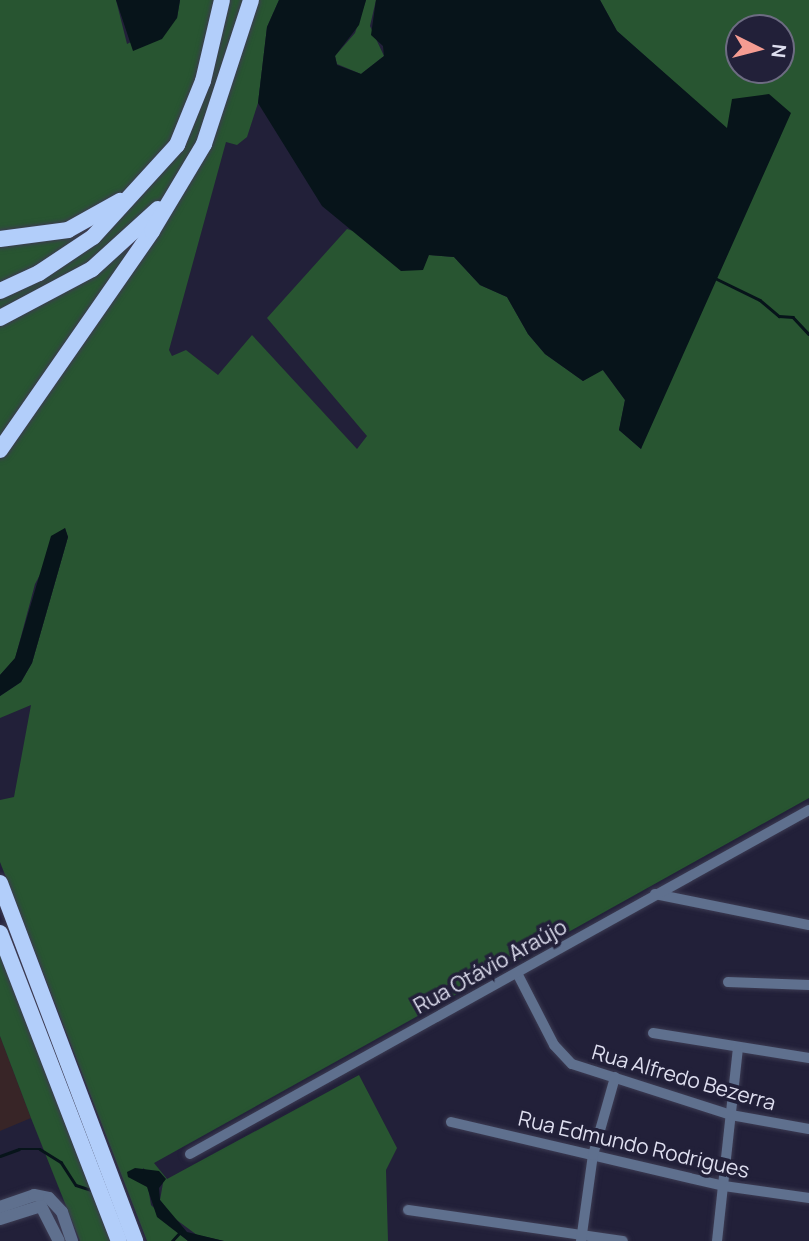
<!DOCTYPE html>
<meta charset="utf-8">
<style>
body{margin:0}
#map{position:relative;width:809px;height:1241px;overflow:hidden;background:#222039;font-family:Manrope,sans-serif}
div>[style]{position:absolute}
.industrial>*{inset:0;background:#382527}
.green>*{inset:0;background:#285531}
.water>*{inset:0;background:#07141a}
.stream>*{height:2.5px;margin:-1.25px;padding:0 1.25px;transform-origin:1.25px;border-radius:1.25px;background:#07141a}
.roads{filter:drop-shadow(0 0 2px #3c3b52) drop-shadow(0 0 2px #3c3b52)}
.minor>*{height:10px;margin:-5px;padding:0 5px;transform-origin:5px;border-radius:5px;background:#5f708e}
.tertiary>*{height:12px;margin:-6px;padding:0 6px;transform-origin:6px;border-radius:6px;background:#5f708e}
.trunk>*{height:16px;margin:-8px;padding:0 8px;transform-origin:8px;border-radius:8px;background:#b2cefa}
span{translate:-50% -50%;white-space:nowrap;text-align:center;line-height:1.15;-webkit-text-stroke:7px #222039;paint-order:stroke}
.street-label{font-size:21px;color:#dedeef}
.north{position:absolute;left:725px;top:14px;width:70px;height:70px;box-sizing:border-box;background:#222039;border:2px solid #6d6c82;border-radius:50%;rotate:96deg;font-size:19px;font-weight:700;line-height:28px;text-align:center;color:#dedeef}
.north::after{content:'';display:block;margin:auto;width:24px;height:32px;background:#f59c92;clip-path:polygon(50% 0,100% 100%,50% 72%,0 100%)}
</style>
<div id="map">
<div class="industrial">
<div style="clip-path:polygon(0 1036px,31px 1118px,0 1131px)"></div>
</div>
<div class="green">
<div style="clip-path:polygon(evenodd,0 0,116px 0,127px 44px,177px 18px,180px 0,279px 0,267px 27px,258px 103px,247px 137px,237px 145px,226px 142px,169px 350px,172px 356px,186px 350px,218px 375px,252px 335px,357px 449px,367px 436px,267px 318px,347px 229px,429px 255px,454px 257px,480px 285px,507px 297px,528px 334px,545px 354px,583px 381px,602px 369px,625px 400px,619px 430px,641px 449px,727px 129px,617px 31px,600px 0,809px 0,809px 798px,154px 1163px,167px 1179px,359px 1075px,397px 1148px,386px 1170px,388px 1241px,224px 1241px,197px 1235px,174px 1218px,160px 1200px,163px 1183px,143px 1168px,142px 1183px,148px 1187px,151px 1205px,188px 1241px,147px 1241px,0 862px,0 800px,14px 797px,31px 705px,0 718px,0 696px,21px 682px,32px 663px,68px 537px,65px 528px,35px 584px,15px 659px,0 675px,0 0,739px 28px,781px 28px,781px 70px,739px 70px,739px 28px)"></div>
<div style="clip-path:polygon(366px 0,376px 0,370px 26px,384px 56px,361px 74px,337px 64px,335px 56px,355px 33px)"></div>
<div style="clip-path:polygon(0 949px,112px 1241px,80px 1241px,31px 1118px,0 1036px)"></div>
</div>
<div class="water">
<div style="clip-path:polygon(116px 0,180px 0,177px 18px,162px 39px,133px 51px)"></div>
<div style="clip-path:polygon(279px 0,366px 0,359px 25px,335px 56px,337px 65px,361px 74px,384px 56px,383px 46px,371px 35px,376px 0,600px 0,617px 31px,727px 128px,732px 99px,769px 94px,791px 113px,641px 449px,619px 430px,625px 400px,603px 370px,583px 381px,545px 354px,528px 334px,507px 297px,480px 285px,454px 257px,429px 255px,423px 270px,401px 271px,322px 206px,258px 103px,267px 27px)"></div>
<div style="clip-path:polygon(65px 528px,68px 537px,32px 663px,21px 682px,0 696px,0 675px,15px 658px,51px 536px)"></div>
<div style="clip-path:polygon(135px 1168px,159px 1171px,166px 1179px,159px 1188px,160px 1200px,187px 1232px,224px 1241px,188px 1241px,157px 1217px,147px 1187px,128px 1177px,127px 1172px)"></div>
</div>
<div class="stream">
<div style="left:715px;top:278px;width:50px;rotate:26.1deg"></div>
<div style="left:760px;top:300px;width:25px;rotate:40deg"></div>
<div style="left:779px;top:316px;width:14px;rotate:4deg"></div>
<div style="left:793px;top:317px;width:23px;rotate:47deg"></div>
<div style="left:0;top:1156px;width:20px;rotate:-20deg"></div>
<div style="left:19px;top:1149px;width:21px"></div>
<div style="left:40px;top:1149px;width:25px;rotate:32deg"></div>
<div style="left:61px;top:1162px;width:27px;rotate:57deg"></div>
<div style="left:76px;top:1185px;width:16px;rotate:18deg"></div>
<div style="left:172px;top:1241px;width:13px;rotate:-48deg"></div>
</div>
<div class="roads">
<div class="minor">
<div style="left:655px;top:894px;width:157px;rotate:11.4deg"></div>
<div style="left:517px;top:973px;width:81px;rotate:62.8deg"></div>
<div style="left:554px;top:1045px;width:26px;rotate:47deg"></div>
<div style="left:572px;top:1064px;width:167px;rotate:17.8deg"></div>
<div style="left:731px;top:1115px;width:79px;rotate:10.2deg"></div>
<div style="left:728px;top:982px;width:81px;rotate:2.1deg"></div>
<div style="left:653px;top:1033px;width:158px;rotate:9.1deg"></div>
<div style="left:451px;top:1122px;width:280px;rotate:13.2deg"></div>
<div style="left:724px;top:1186px;width:86px;rotate:8deg"></div>
<div style="left:190px;top:1154px;width:708px;rotate:-29.06deg"></div>
<div style="left:408px;top:1210px;width:217px;rotate:8.2deg"></div>
<div style="left:581px;top:1241px;width:87px;rotate:-82.1deg"></div>
<div style="left:593px;top:1155px;width:81px;rotate:-74.2deg"></div>
<div style="left:717px;top:1241px;width:193px;rotate:-83.8deg"></div>
</div>
<div class="tertiary">
<div style="left:41px;top:1206px;width:39px;rotate:63deg"></div>
<div style="left:0;top:1207px;width:36px;rotate:-19deg"></div>
<div style="left:34px;top:1195px;width:15px;rotate:11deg"></div>
<div style="left:49px;top:1198px;width:19px;rotate:47deg"></div>
<div style="left:62px;top:1212px;width:31px;rotate:71deg"></div>
<div style="left:0;top:1219px;width:43px;rotate:-17.6deg"></div>
</div>
<div class="trunk">
<div style="left:0;top:239px;width:69px;rotate:-7.5deg"></div>
<div style="left:68px;top:230px;width:60px;rotate:-29.1deg"></div>
<div style="left:0;top:291px;width:43px;rotate:-24.8deg"></div>
<div style="left:39px;top:273px;width:65px;rotate:-33.7deg"></div>
<div style="left:93px;top:237px;width:125px;rotate:-47.6deg"></div>
<div style="left:177px;top:145px;width:69px;rotate:-67.9deg"></div>
<div style="left:203px;top:81px;width:83px;rotate:-76.8deg"></div>
<div style="left:0;top:318px;width:104px;rotate:-28deg"></div>
<div style="left:92px;top:269px;width:89px;rotate:-42.3deg"></div>
<div style="left:0;top:450px;width:267px;rotate:-55.2deg"></div>
<div style="left:152px;top:231px;width:101px;rotate:-59.1deg"></div>
<div style="left:204px;top:144px;width:151px;rotate:-71.9deg"></div>
<div style="left:0;top:883px;width:383px;rotate:69.3deg"></div>
<div style="left:0;top:933px;width:330px;rotate:68.9deg"></div>
</div>
</div>
<div class="street-label">
<span style="left:490px;top:966px;rotate:-29deg">Rua Otávio Araújo</span>
<span style="left:684px;top:1077px;rotate:16deg">Rua Alfredo Bezerra</span>
<span style="left:634px;top:1144px;rotate:13deg">Rua Edmundo Rodrigues</span>
</div>
<div class="north">N</div>
</div>
